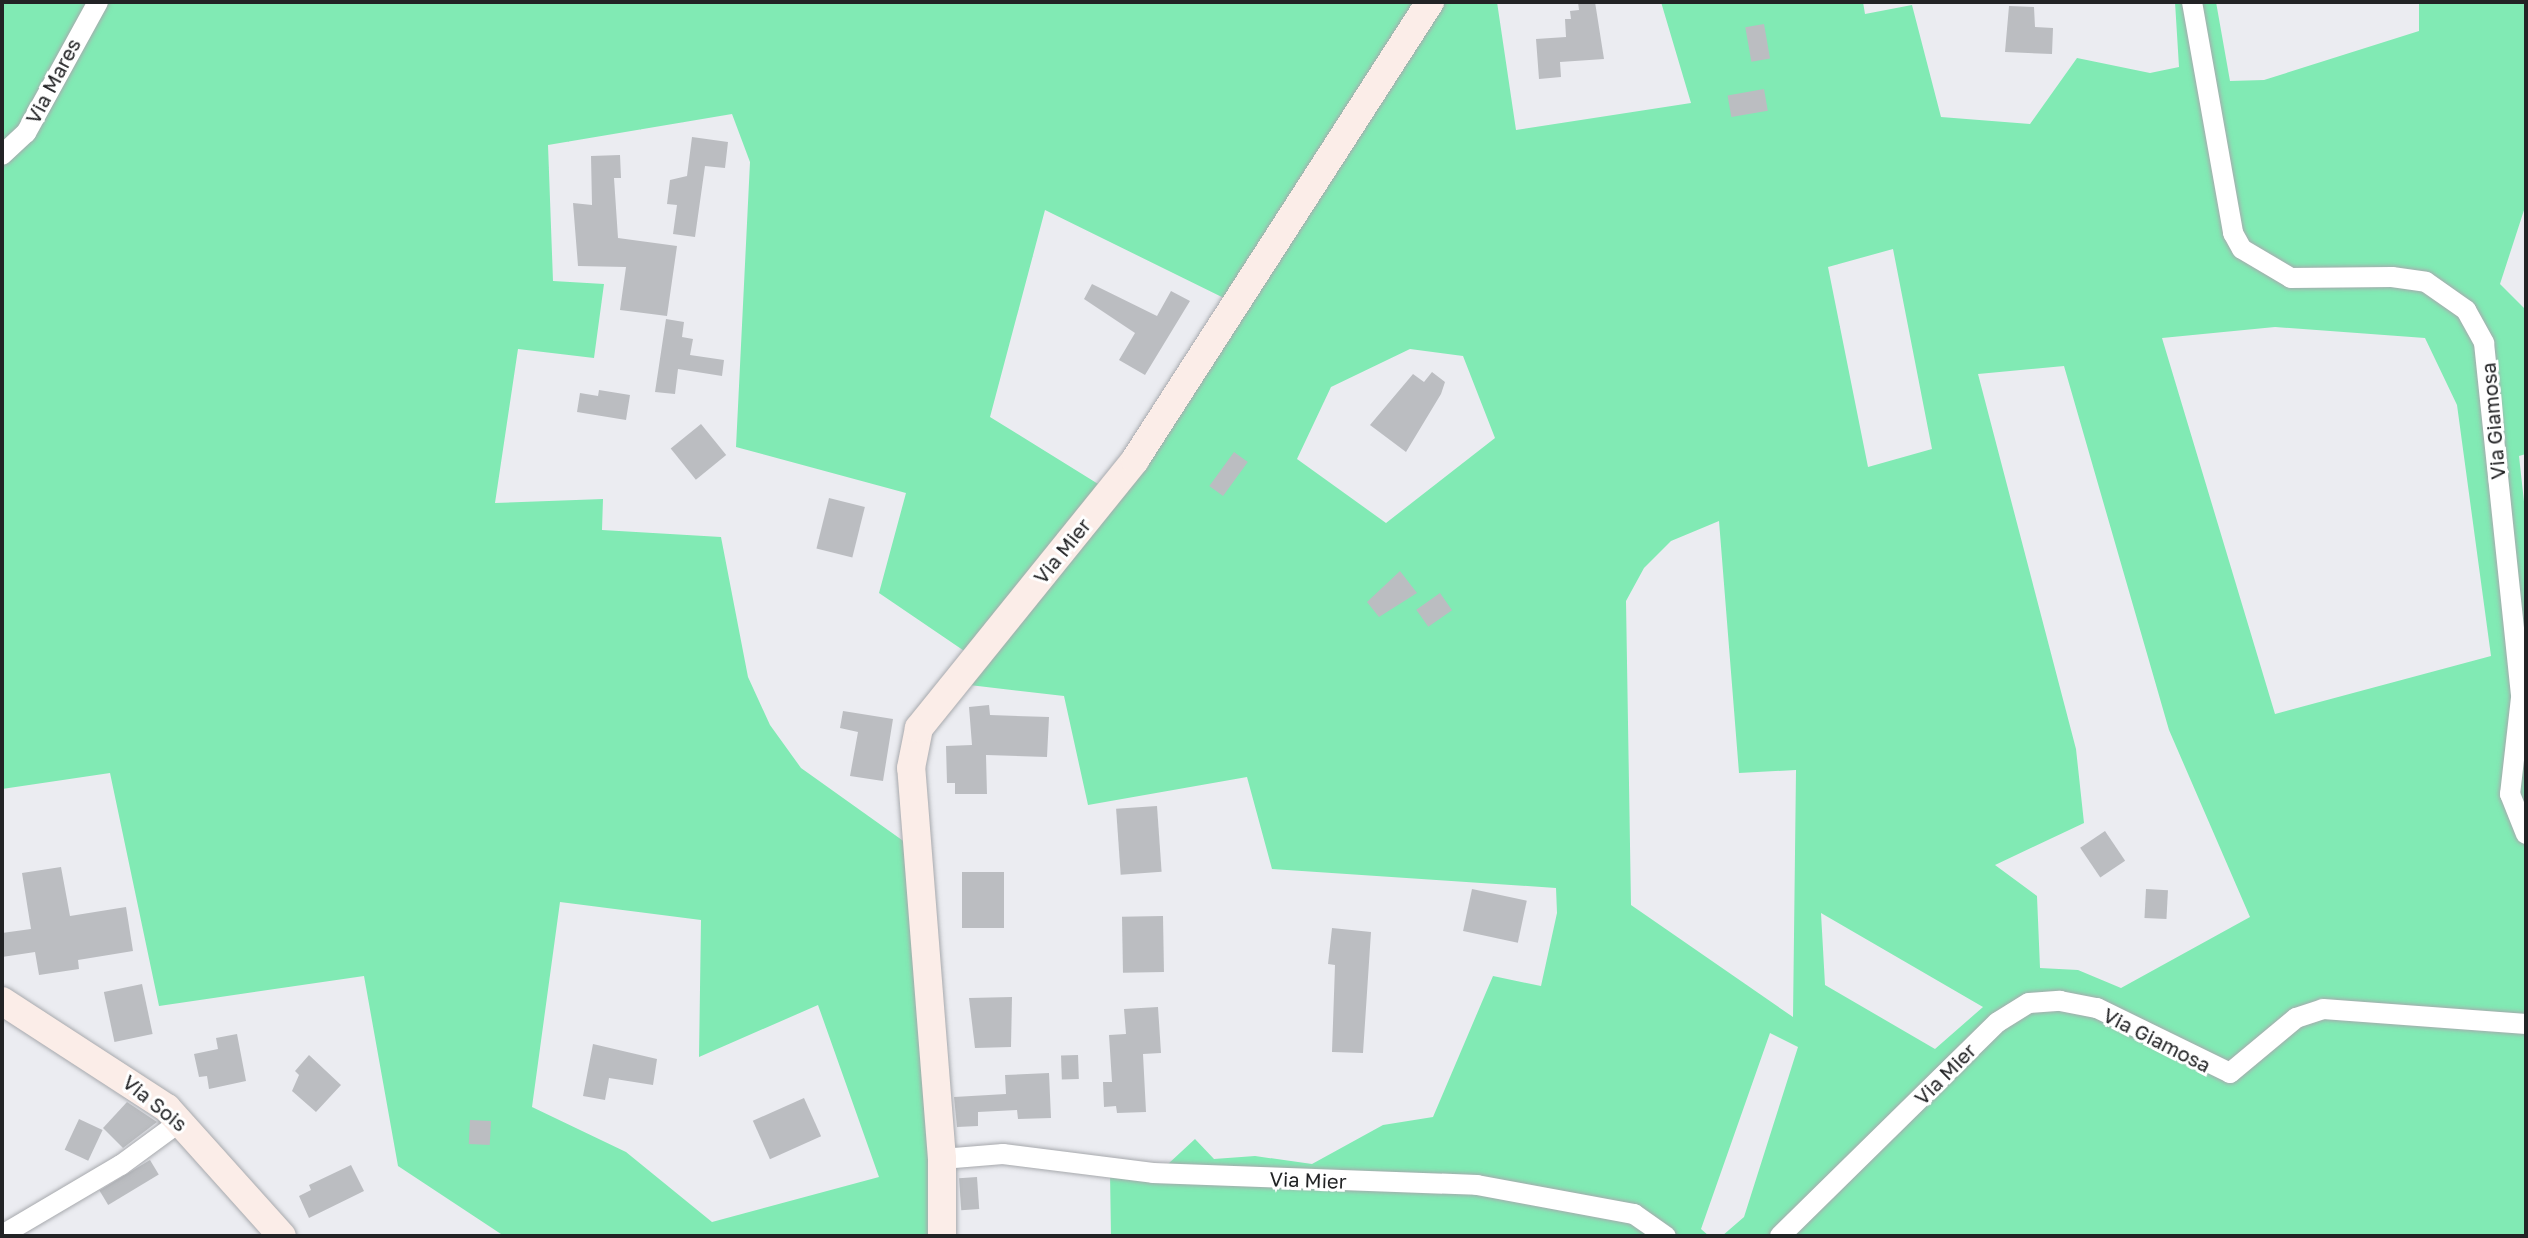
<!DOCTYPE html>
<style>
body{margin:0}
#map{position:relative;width:2528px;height:1238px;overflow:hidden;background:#ebecf1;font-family:"Golos Text",sans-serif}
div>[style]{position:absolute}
.green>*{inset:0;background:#81eab4}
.building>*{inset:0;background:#bbbdc1;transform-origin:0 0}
.roads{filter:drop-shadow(0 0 2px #a7a9ad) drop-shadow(0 0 2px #a7a9ad)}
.street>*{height:20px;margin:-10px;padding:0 10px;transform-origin:10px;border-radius:10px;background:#fff}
.secondary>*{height:28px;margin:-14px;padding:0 14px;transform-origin:14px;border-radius:14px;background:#fbede8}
span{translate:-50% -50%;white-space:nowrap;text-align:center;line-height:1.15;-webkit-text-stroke:6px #fff;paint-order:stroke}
.street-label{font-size:20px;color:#222325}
.frame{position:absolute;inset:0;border:4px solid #222325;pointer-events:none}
</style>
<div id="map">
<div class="green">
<div style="clip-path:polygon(evenodd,2px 2px,1497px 2px,1516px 130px,1691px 103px,1661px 2px,1863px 2px,1865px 14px,1912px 5px,1941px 117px,2030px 124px,2077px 58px,2150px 73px,2179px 67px,2175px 2px,2216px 2px,2230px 81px,2264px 80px,2419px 31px,2419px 2px,2526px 2px,2526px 204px,2500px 284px,2526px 310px,2526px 454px,2519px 456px,2526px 520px,2526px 1236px,1722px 1236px,1744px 1217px,1798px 1047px,1770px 1033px,1701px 1229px,1709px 1236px,1111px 1236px,1110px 1173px,1154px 1177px,1195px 1139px,1214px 1159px,1255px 1156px,1312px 1164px,1383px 1125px,1433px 1117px,1493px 976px,1541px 986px,1557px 913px,1556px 888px,1272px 869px,1247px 777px,1088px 805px,1064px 696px,961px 684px,979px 661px,879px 593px,906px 493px,736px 447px,750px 162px,732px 114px,548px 145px,553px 281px,604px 284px,594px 358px,518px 349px,495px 503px,603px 499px,602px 530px,721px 537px,748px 677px,770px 725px,801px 768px,923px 855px,946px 1236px,504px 1236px,398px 1166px,364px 976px,159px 1006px,110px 773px,2px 789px,2px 2px,1045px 210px,1232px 302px,1103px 487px,990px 417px,1045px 210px,2px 2px,1893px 249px,1932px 449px,1868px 467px,1828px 267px,1893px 249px,2px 2px,2275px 327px,2425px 338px,2457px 405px,2491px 656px,2275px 714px,2162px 338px,2275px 327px,2px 2px,1410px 349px,1463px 356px,1495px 438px,1386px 523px,1297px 459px,1331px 387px,1410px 349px,2px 2px,2064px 366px,2169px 730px,2250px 917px,2121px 988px,2078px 970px,2040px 968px,2037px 896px,1995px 865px,2084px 823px,2076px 749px,1978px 374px,2064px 366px,2px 2px,1719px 521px,1739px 773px,1796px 770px,1793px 1017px,1631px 905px,1626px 601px,1644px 568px,1671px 541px,1719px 521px,2px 2px,560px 902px,701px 920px,699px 1057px,818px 1005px,879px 1177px,712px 1222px,626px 1152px,532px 1107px,560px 902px,2px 2px,1821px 913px,1983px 1007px,1935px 1049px,1825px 985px,1821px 913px)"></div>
</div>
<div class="building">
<div style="clip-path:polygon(1578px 2px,1595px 2px,1604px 59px,1560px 62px,1561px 77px,1539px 79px,1536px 39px,1566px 37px,1565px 19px,1571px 19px,1570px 11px,1579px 10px)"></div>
<div style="clip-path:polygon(2009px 6px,2034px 7px,2035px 27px,2053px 28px,2052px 54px,2005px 52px)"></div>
<div style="left:1764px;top:24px;width:35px;height:19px;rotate:80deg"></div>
<div style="left:1764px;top:89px;width:22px;height:37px;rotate:80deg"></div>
<div style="clip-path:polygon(692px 137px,728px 142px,725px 168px,705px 166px,695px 237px,673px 234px,677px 205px,667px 204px,670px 180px,687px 176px)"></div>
<div style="clip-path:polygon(620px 155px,621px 178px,614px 178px,618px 238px,677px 246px,667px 316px,620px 310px,626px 267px,578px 266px,573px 203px,592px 205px,591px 156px)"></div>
<div style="clip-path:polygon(1092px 284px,1157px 316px,1171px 291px,1190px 301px,1145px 375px,1119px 360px,1135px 333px,1084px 299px)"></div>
<div style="clip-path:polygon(666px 319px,684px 322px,682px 337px,693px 339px,690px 355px,724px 360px,722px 376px,678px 369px,675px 394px,655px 392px)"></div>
<div style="clip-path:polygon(1432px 372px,1445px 382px,1441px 394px,1406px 452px,1370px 425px,1413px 374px,1424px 382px)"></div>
<div style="clip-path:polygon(599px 390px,630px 395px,626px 420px,577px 412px,580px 393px,598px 396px)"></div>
<div style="left:701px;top:424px;width:40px;height:39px;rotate:51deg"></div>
<div style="left:1234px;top:452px;width:17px;height:42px;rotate:36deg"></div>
<div style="left:829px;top:498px;width:37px;height:52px;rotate:14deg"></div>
<div style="clip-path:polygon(1400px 571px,1417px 593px,1379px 617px,1367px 602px)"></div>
<div style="left:1440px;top:593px;width:21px;height:29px;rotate:55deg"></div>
<div style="clip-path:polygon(989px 705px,990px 715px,1049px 717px,1047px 757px,986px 755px,987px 794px,955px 794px,955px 783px,947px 783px,946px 746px,972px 745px,969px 707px)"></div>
<div style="clip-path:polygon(843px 711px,893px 719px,883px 781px,850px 776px,858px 732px,840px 728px)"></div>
<div style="left:1157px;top:806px;width:66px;height:41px;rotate:86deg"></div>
<div style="left:2105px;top:831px;width:36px;height:30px;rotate:56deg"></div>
<div style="clip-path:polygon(61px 867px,70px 916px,126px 907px,133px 951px,78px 960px,79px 969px,39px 975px,35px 952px,2px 957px,2px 933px,31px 929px,22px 873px)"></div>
<div style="left:962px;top:872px;width:42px;height:56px"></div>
<div style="left:1472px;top:889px;width:56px;height:43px;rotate:12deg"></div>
<div style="left:2146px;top:889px;width:22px;height:29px;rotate:3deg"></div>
<div style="left:1163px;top:916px;width:56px;height:41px;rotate:89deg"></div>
<div style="clip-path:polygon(1332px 928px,1371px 932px,1363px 1053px,1332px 1052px,1335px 965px,1328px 964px)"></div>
<div style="left:142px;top:984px;width:51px;height:39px;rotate:78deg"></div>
<div style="clip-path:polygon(1012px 997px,1011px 1047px,975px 1048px,969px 998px)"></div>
<div style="clip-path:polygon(1158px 1007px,1161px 1053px,1143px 1054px,1146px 1112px,1117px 1113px,1116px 1106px,1104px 1107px,1103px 1082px,1112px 1082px,1109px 1035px,1126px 1034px,1124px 1009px)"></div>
<div style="clip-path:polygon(237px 1034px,246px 1081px,209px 1089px,207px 1076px,199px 1077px,194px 1054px,218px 1049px,216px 1038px)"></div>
<div style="clip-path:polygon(593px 1044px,657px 1059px,653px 1085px,609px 1078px,605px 1100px,583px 1096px)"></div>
<div style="clip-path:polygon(309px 1055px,341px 1085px,316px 1112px,292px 1091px,299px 1075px,295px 1071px)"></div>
<div style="left:1078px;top:1055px;width:24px;height:17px;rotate:88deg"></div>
<div style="clip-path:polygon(1049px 1073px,1051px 1118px,1018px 1119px,1017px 1110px,978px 1112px,978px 1126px,957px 1127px,954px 1097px,1006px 1094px,1005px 1075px)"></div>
<div style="left:804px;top:1098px;width:42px;height:56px;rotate:66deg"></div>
<div style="clip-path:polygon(127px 1102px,157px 1122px,123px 1148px,103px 1128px)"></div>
<div style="left:79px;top:1119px;width:26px;height:34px;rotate:25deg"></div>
<div style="left:470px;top:1120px;width:21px;height:24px;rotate:3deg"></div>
<div style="left:150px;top:1160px;width:17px;height:59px;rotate:59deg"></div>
<div style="clip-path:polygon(351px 1165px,364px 1191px,309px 1218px,299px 1196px,311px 1190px,309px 1185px)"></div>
<div style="left:977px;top:1177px;width:32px;height:18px;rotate:86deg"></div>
</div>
<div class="roads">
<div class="street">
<div style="left:2192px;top:2px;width:235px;rotate:79.9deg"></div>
<div style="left:2233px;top:233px;width:18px;rotate:61deg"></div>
<div style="left:2242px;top:249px;width:57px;rotate:30.6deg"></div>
<div style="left:2291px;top:278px;width:101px;rotate:-0.6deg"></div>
<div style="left:2392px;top:277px;width:34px;rotate:8deg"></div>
<div style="left:2426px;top:282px;width:49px;rotate:35deg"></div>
<div style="left:2466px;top:310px;width:38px;rotate:61deg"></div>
<div style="left:2484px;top:343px;width:357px;rotate:84deg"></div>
<div style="left:2521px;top:698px;width:97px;rotate:96.5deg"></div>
<div style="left:2510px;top:794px;width:43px;rotate:68.2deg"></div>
<div style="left:2px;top:155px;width:33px;rotate:-43deg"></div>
<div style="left:26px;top:133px;width:149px;rotate:-61.2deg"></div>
<div style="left:942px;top:1159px;width:61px;rotate:-4.7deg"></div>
<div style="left:1003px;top:1154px;width:151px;rotate:7.2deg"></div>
<div style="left:1153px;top:1173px;width:324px;rotate:2.1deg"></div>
<div style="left:1477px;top:1185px;width:160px;rotate:10.5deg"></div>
<div style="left:1634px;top:1214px;width:39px;rotate:35deg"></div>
<div style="left:2px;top:1235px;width:138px;rotate:-30.5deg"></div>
<div style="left:121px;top:1165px;width:74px;rotate:-36.3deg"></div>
<div style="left:1780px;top:1236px;width:305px;rotate:-44.5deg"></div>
<div style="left:1998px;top:1022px;width:36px;rotate:-32deg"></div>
<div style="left:2029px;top:1003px;width:31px;rotate:-4deg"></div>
<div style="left:2060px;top:1001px;width:38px;rotate:11deg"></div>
<div style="left:2097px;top:1008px;width:148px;rotate:26deg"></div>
<div style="left:2230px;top:1073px;width:86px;rotate:-39.8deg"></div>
<div style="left:2296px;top:1018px;width:28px;rotate:-18deg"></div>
<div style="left:2323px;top:1009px;width:204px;rotate:4.2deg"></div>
</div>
<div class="secondary">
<div style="left:2px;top:1001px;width:197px;rotate:33deg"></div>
<div style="left:167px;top:1108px;width:172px;rotate:48.1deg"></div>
<div style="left:942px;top:1236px;width:77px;rotate:-90deg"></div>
<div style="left:942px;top:1159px;width:392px;rotate:-94.5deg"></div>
<div style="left:911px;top:768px;width:41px;rotate:-78.7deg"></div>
<div style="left:919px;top:728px;width:344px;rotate:-51.1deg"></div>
<div style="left:1135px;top:460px;width:545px;rotate:-57.21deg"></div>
</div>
</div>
<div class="street-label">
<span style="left:53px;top:81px;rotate:-62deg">Via Mares</span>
<span style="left:2493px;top:421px;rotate:-95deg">Via Giamosa</span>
<span style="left:1062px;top:551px;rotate:-51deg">Via Mier</span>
<span style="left:2157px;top:1040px;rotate:27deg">Via Giamosa</span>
<span style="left:1945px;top:1074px;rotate:-45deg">Via Mier</span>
<span style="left:155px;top:1103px;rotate:39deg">Via Sois</span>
<span style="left:1308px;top:1180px;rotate:2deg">Via Mier</span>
</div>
<div class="frame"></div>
</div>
